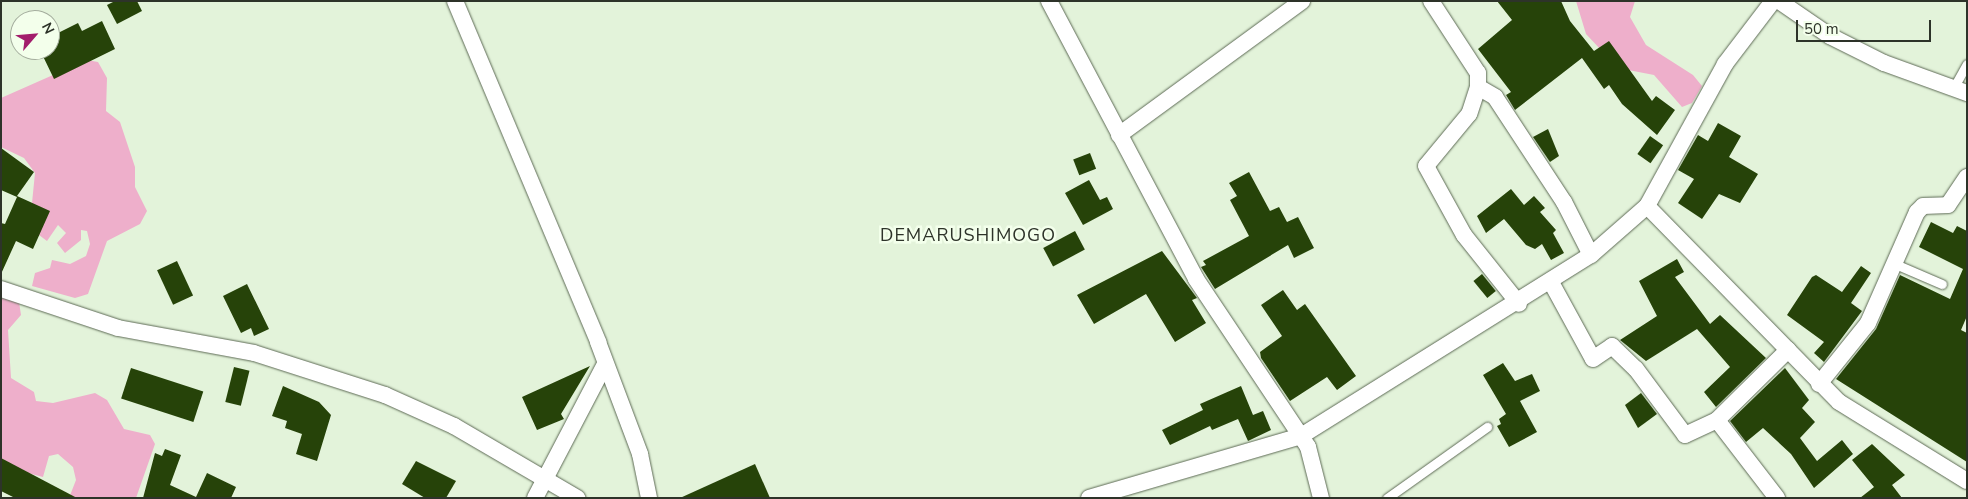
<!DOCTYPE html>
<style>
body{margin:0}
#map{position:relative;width:1968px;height:499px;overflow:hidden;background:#e3f3da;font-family:"Nunito Sans",sans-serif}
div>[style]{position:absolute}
.green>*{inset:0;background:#eeafcb}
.building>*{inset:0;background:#264309;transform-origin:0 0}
.roads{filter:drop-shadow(0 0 1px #5d6a55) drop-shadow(0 0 1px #5d6a55)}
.service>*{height:9px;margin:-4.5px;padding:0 4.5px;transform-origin:4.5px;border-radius:4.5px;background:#fff}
.minor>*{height:16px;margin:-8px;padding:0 8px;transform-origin:8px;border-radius:8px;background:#fff}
span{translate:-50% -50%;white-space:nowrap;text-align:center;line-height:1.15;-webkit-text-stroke:5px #f3ffeb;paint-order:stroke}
.quarter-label{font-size:18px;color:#2d3329;letter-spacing:1px}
.frame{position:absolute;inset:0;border:2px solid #2d3329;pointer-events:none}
.north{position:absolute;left:10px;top:10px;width:50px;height:50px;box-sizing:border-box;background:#f3ffeb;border:1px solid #a4ad9d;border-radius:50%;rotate:63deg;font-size:14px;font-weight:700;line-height:20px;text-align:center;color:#2d3329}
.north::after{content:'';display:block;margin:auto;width:18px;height:22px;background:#a21d6b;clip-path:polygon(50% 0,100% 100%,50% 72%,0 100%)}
.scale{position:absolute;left:1796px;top:20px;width:135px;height:22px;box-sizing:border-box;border:2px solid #2d3329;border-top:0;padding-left:6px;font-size:15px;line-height:18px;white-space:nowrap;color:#2d3329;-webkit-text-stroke:4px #f3ffeb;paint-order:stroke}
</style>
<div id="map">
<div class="green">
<div style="clip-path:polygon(1576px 1px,1635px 1px,1630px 17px,1646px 45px,1693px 75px,1702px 86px,1692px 103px,1682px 107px,1654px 75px,1618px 68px,1586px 34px)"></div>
<div style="clip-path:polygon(87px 60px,98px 62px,107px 78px,106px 111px,120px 122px,135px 167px,135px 187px,147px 211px,140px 224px,107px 241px,88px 294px,75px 298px,32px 286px,35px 273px,50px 268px,52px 260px,70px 264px,86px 256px,90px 244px,87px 231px,81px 230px,81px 240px,65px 253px,57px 243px,66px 233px,58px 225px,47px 241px,39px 235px,32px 203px,35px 173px,24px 158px,1px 147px,1px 98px)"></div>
<div style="clip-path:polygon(1px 298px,19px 302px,21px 315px,8px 330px,11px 378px,34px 392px,36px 401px,53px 403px,95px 393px,107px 400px,124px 429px,150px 435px,155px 444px,136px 498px,69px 498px,76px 480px,73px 467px,58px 454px,49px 456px,43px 477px,1px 466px)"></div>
</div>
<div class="building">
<div style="clip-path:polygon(115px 1px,137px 1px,142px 11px,117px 24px,107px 5px)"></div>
<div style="clip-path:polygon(1497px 1px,1561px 1px,1570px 21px,1594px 51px,1609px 41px,1652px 101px,1656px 96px,1675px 110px,1657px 135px,1622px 104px,1609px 85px,1604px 89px,1582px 58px,1515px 110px,1506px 95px,1511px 92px,1478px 49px,1512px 20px)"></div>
<div style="clip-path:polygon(102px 21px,115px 49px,54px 79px,40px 50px,50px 50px,50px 37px,78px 23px,82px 31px)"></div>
<div style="clip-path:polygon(1718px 123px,1741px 136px,1729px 157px,1758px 174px,1740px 203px,1719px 194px,1702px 219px,1678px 203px,1694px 179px,1678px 170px,1698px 135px,1708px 141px)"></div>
<div style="clip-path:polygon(1548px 129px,1559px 156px,1550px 162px,1533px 137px)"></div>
<div style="left:1650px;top:136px;width:16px;height:22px;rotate:35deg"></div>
<div style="clip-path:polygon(1px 148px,34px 172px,17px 196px,50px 211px,33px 249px,16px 241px,1px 274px,1px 223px,5px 224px,17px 197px,1px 190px)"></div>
<div style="left:1090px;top:153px;width:17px;height:18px;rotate:69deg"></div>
<div style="clip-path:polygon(1249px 172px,1270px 211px,1279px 207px,1287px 222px,1298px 217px,1314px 248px,1294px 258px,1288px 245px,1215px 289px,1201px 267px,1206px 265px,1203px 261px,1249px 236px,1230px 200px,1237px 196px,1229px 183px)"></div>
<div style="clip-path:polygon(1089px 180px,1100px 200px,1107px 197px,1113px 209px,1083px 225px,1065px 193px)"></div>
<div style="clip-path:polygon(1511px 189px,1524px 205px,1534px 196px,1545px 208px,1540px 212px,1556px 230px,1553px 233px,1564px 253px,1551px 260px,1542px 244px,1535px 249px,1526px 245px,1504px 219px,1486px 233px,1477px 216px)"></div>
<div style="clip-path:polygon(1931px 222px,1953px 233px,1957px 226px,1967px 231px,1967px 316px,1961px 330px,1967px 333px,1967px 462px,1836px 379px,1876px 329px,1900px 275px,1950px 299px,1963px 269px,1919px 247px)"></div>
<div style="left:1075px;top:231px;width:21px;height:36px;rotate:62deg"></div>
<div style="clip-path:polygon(1162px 251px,1197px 298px,1192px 300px,1206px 323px,1175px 342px,1146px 294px,1094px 324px,1077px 295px)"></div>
<div style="clip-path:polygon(1677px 259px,1684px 272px,1675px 277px,1710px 324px,1720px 315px,1766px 358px,1716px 407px,1704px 392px,1730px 367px,1697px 329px,1646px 361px,1620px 340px,1657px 316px,1639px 281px)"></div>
<div style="left:177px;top:261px;width:38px;height:22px;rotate:65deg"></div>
<div style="clip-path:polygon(1861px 266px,1871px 273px,1851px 303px,1862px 311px,1824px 362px,1814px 353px,1824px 342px,1787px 315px,1812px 277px,1816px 275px,1842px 292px)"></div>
<div style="left:1482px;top:274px;width:22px;height:11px;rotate:51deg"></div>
<div style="clip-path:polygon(247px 284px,269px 329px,254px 336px,251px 328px,241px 333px,223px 296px)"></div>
<div style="clip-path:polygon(1283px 290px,1297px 310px,1305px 304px,1356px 376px,1337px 390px,1327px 377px,1290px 401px,1261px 358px,1260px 352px,1282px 336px,1261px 305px)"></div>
<div style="clip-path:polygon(1503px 363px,1515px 381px,1532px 374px,1540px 391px,1520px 401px,1537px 432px,1509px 447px,1497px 426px,1501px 424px,1499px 419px,1506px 414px,1483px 375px)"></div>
<div style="clip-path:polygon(590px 366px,561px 414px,564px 419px,537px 430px,522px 397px)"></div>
<div style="left:234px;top:367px;width:16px;height:36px;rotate:14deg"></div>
<div style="left:131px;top:368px;width:76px;height:32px;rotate:18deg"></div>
<div style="clip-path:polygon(1785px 368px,1809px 400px,1802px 408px,1815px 422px,1800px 438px,1817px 461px,1842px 440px,1853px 454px,1814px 488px,1791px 454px,1763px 428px,1746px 442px,1730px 421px)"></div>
<div style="clip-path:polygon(283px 386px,319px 402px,331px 415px,317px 461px,296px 454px,302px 434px,285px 428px,287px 421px,272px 416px)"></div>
<div style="clip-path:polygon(1241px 386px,1253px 415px,1263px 411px,1271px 430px,1248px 441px,1238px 419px,1212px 430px,1210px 426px,1170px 445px,1162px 430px,1203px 410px,1200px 404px)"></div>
<div style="clip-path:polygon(1641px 393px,1657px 414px,1638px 428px,1625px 405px)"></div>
<div style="clip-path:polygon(1872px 444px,1905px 475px,1892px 485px,1902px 498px,1860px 498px,1874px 487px,1852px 460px)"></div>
<div style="clip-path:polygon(165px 449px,181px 455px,170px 485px,196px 497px,207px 473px,236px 487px,231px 498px,143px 498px,155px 453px,162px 456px)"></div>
<div style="clip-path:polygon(1px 458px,77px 498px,15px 498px,1px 491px)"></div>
<div style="clip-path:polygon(416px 461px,456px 481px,446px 498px,425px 498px,402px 484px)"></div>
<div style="clip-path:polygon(755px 464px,770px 498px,680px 498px)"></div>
</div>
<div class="roads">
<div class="service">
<div style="left:1954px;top:87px;width:26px;rotate:-61deg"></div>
<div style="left:1895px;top:264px;width:51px;rotate:23.1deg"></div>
<div style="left:1387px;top:498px;width:123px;rotate:-35.4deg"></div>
</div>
<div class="minor">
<div style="left:455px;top:1px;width:370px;rotate:67.2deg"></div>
<div style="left:598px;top:342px;width:120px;rotate:69.4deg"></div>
<div style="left:640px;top:454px;width:45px;rotate:78.4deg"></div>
<div style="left:1049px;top:1px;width:314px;rotate:62.1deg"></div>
<div style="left:1196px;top:279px;width:202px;rotate:56.3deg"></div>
<div style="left:1308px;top:447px;width:53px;rotate:75.7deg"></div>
<div style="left:1431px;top:1px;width:86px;rotate:56.9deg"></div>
<div style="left:1478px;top:73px;width:14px;rotate:90deg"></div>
<div style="left:1478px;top:87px;width:28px;rotate:108deg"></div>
<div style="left:1469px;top:114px;width:67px;rotate:129.6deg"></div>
<div style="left:1426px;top:166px;width:79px;rotate:61.2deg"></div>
<div style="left:1464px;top:235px;width:88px;rotate:51.4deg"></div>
<div style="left:1779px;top:1px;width:62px;rotate:34.5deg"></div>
<div style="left:1830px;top:36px;width:60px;rotate:26.6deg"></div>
<div style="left:1884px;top:63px;width:88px;rotate:19.9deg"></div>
<div style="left:1478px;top:87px;width:20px;rotate:30deg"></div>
<div style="left:1495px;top:97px;width:126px;rotate:56.7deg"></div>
<div style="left:1564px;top:202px;width:59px;rotate:63deg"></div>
<div style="left:1119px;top:135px;width:227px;rotate:-36.2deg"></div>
<div style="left:1647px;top:206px;width:274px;rotate:45.6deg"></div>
<div style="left:1839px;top:402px;width:150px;rotate:31.7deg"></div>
<div style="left:1552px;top:284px;width:85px;rotate:61.3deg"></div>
<div style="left:1593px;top:359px;width:23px;rotate:-34deg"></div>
<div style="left:1612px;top:346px;width:33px;rotate:44deg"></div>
<div style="left:1636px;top:369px;width:82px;rotate:53.4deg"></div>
<div style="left:1685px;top:435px;width:35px;rotate:-25deg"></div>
<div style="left:1px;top:289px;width:123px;rotate:18.4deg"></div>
<div style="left:118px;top:328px;width:138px;rotate:10.4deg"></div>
<div style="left:254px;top:353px;width:138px;rotate:17.8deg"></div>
<div style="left:385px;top:395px;width:76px;rotate:24.2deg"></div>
<div style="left:454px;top:426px;width:143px;rotate:30.3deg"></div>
<div style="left:1819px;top:384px;width:78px;rotate:-51.2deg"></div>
<div style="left:1868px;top:323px;width:121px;rotate:-66.2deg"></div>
<div style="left:1917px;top:212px;width:8px;rotate:-45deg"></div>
<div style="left:1923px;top:206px;width:25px;rotate:-2deg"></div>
<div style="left:1948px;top:205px;width:34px;rotate:-56deg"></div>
<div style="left:535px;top:498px;width:151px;rotate:-62.4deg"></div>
<div style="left:1089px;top:498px;width:221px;rotate:-16.3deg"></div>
<div style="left:1301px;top:436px;width:342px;rotate:-32deg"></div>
<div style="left:1591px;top:255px;width:74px;rotate:-41.2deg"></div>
<div style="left:1647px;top:206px;width:162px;rotate:-61.2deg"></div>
<div style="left:1725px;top:64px;width:79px;rotate:-52.7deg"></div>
<div style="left:1777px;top:498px;width:98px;rotate:-127.6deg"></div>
<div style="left:1717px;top:420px;width:100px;rotate:-44.6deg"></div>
</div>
</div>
<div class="quarter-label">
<span style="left:968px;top:235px">DEMARUSHIMOGO</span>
</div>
<div class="frame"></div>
<div class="north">N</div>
<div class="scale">50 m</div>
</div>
